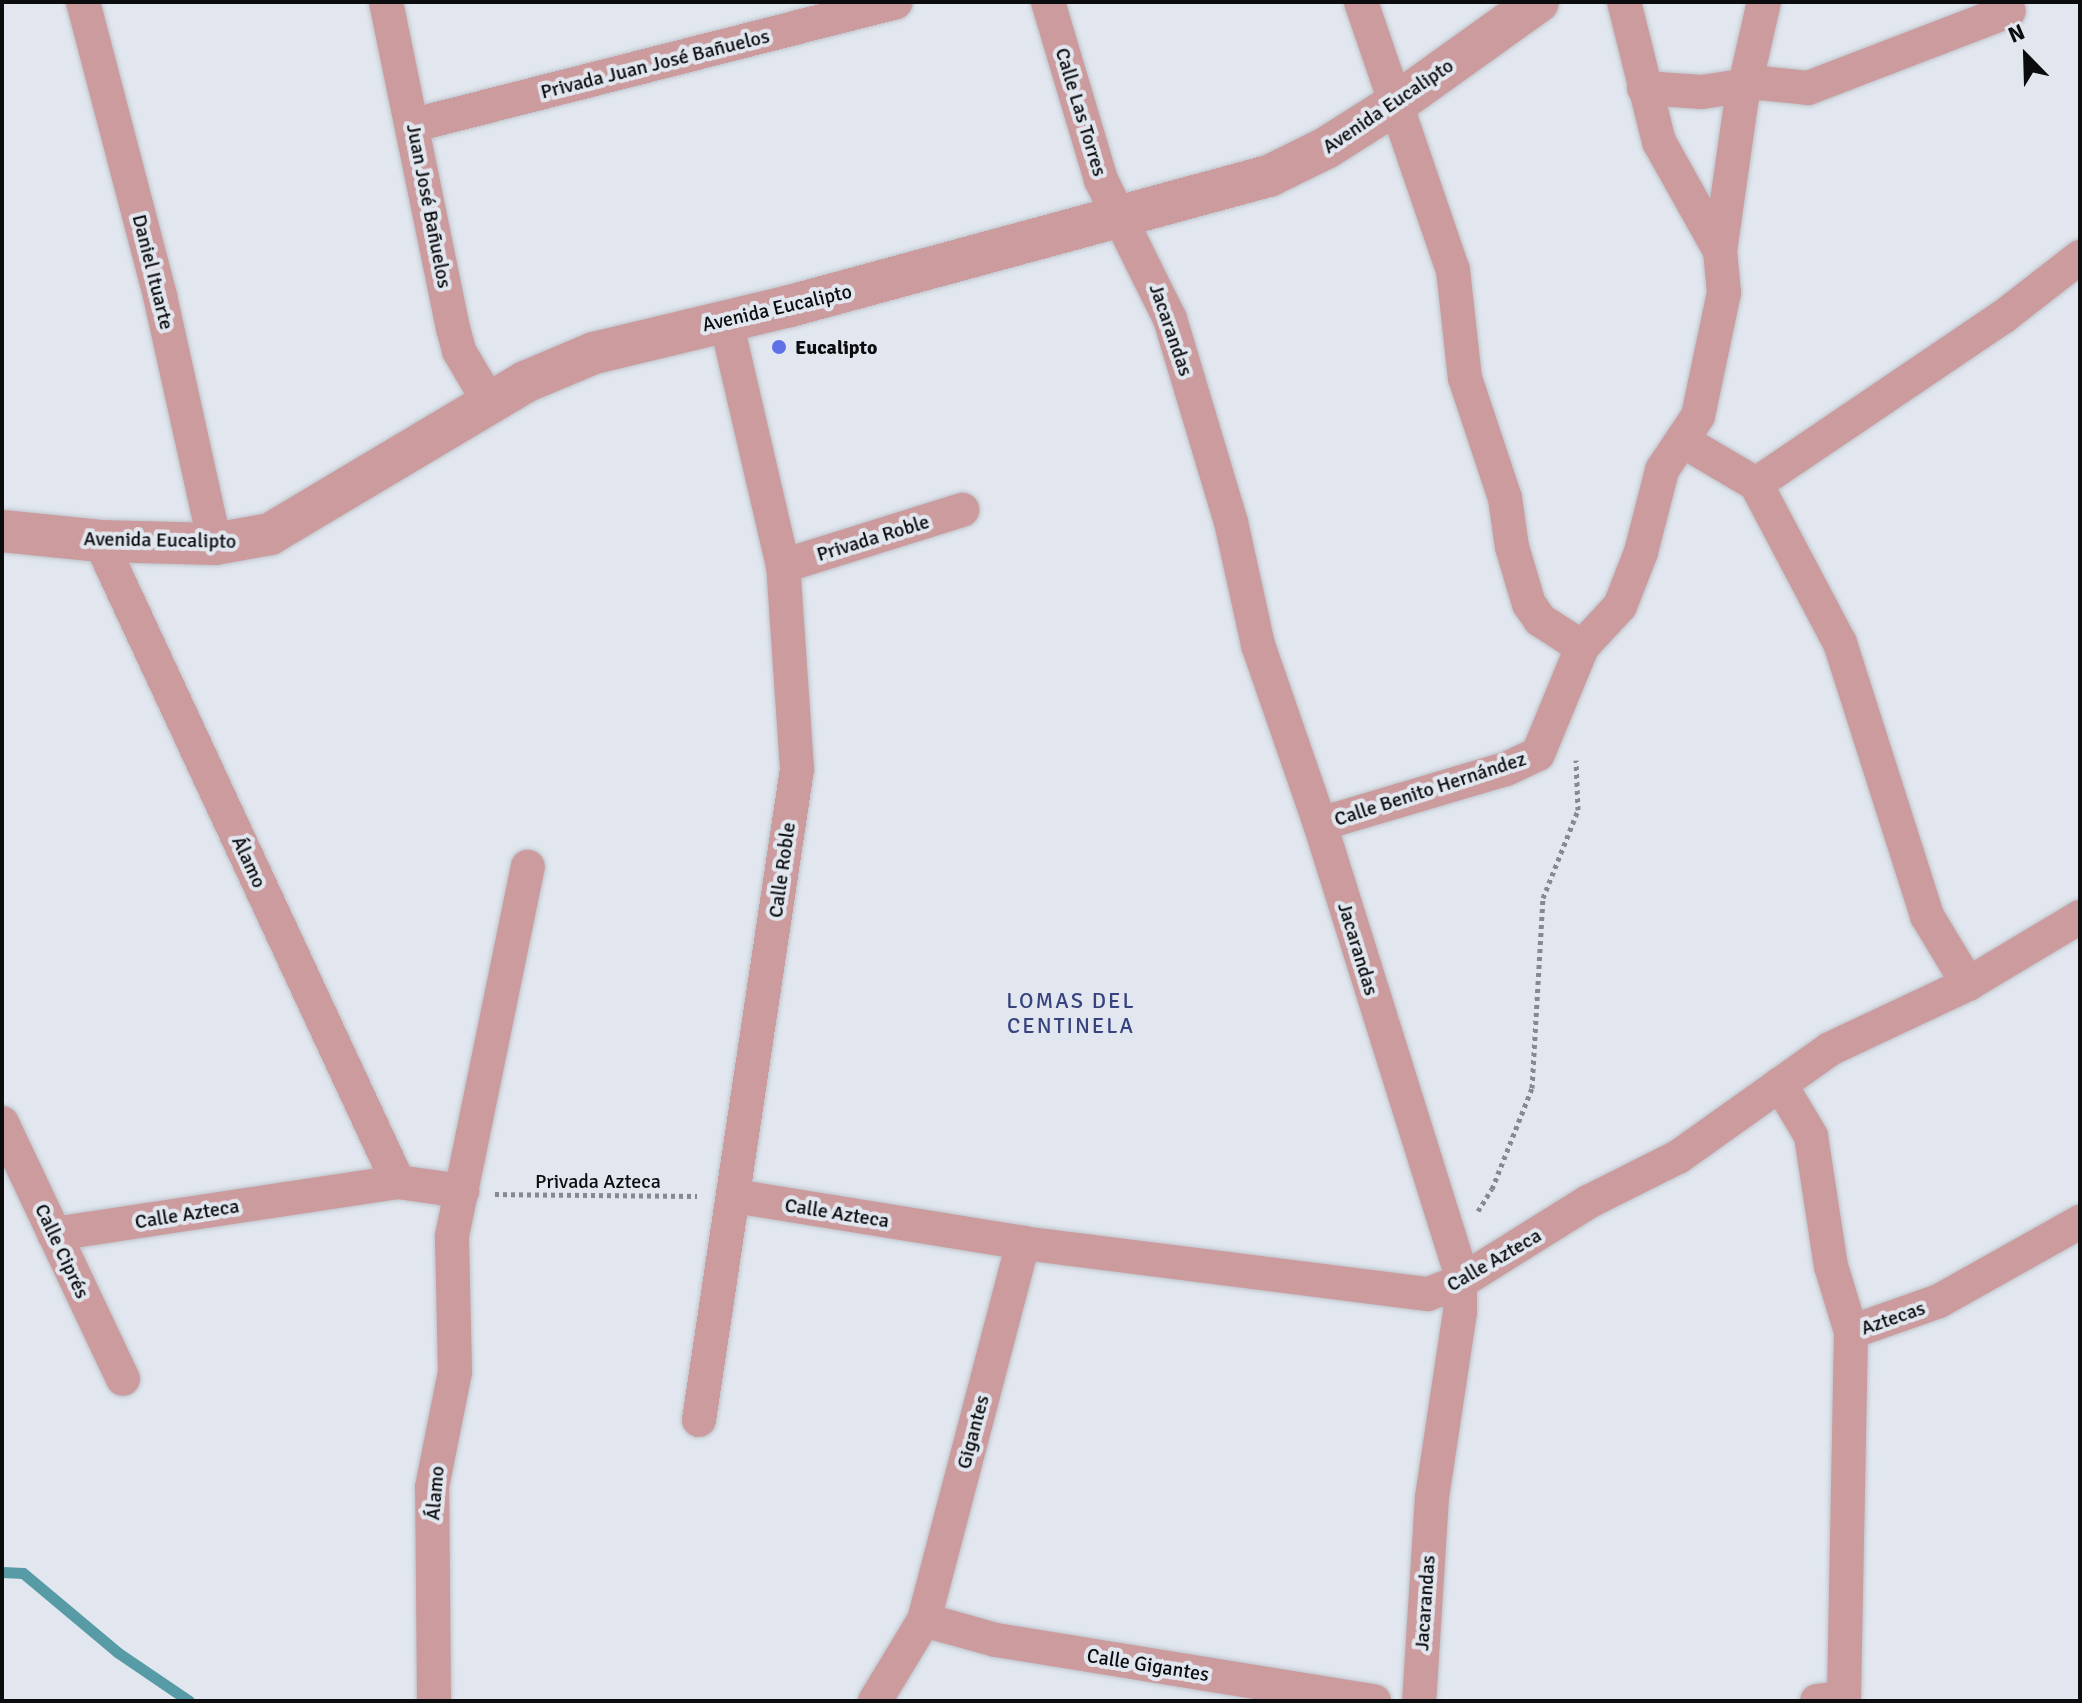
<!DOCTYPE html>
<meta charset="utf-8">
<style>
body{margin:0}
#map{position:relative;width:2082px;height:1703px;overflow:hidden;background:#e2e7ef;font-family:Signika,sans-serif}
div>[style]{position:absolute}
.stream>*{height:11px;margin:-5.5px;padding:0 5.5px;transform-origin:5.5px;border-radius:5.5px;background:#569ba6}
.path>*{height:5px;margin-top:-2.5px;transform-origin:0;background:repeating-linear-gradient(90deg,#86898f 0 4px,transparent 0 8px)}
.roads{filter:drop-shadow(0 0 2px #bfc4cb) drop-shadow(0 0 2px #bfc4cb)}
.minor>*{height:34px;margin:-17px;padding:0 17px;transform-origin:17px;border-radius:17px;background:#cc9b9d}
.tertiary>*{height:42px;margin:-21px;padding:0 21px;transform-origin:21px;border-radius:21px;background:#cc9b9d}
.dots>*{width:22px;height:22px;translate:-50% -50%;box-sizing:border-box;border:4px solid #e2e7ef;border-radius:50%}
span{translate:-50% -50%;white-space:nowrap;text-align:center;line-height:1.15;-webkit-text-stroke:8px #e2e7ef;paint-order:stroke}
.street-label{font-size:20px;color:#0a0c0e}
.poi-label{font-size:20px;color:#0a0c0e;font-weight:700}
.left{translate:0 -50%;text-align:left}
.neighbourhood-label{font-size:22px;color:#37437e;letter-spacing:2px}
.frame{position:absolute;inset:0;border:4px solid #0a0c0e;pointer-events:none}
.north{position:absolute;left:1986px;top:16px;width:80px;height:80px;-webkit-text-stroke:6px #e2e7ef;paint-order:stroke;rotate:337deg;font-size:22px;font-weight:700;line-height:32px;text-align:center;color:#0a0c0e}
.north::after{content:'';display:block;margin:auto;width:28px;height:36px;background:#0a0c0e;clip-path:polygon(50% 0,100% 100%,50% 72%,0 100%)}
</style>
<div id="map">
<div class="stream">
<div style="left:2px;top:1572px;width:21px;rotate:3deg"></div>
<div style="left:23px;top:1573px;width:123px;rotate:40deg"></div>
<div style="left:117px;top:1652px;width:87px;rotate:34.2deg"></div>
</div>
<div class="path">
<div style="left:495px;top:1194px;width:202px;rotate:0.6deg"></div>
<div style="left:1478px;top:1211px;width:26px;rotate:-58deg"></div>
<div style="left:1492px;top:1189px;width:109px;rotate:-68.4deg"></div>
<div style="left:1532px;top:1088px;width:190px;rotate:-86.7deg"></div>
<div style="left:1543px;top:898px;width:95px;rotate:-68.3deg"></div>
<div style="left:1578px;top:810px;width:50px;rotate:-92.3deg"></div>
</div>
<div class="roads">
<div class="minor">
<div style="left:83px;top:2px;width:304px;rotate:75.3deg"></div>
<div style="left:160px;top:296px;width:254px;rotate:77.5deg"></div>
<div style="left:386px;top:2px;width:333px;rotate:78.4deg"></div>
<div style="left:453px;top:328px;width:24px;rotate:75deg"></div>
<div style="left:459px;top:351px;width:59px;rotate:59.5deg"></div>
<div style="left:1048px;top:2px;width:186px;rotate:73.4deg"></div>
<div style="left:1101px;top:180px;width:155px;rotate:63.6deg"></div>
<div style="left:1170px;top:319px;width:212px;rotate:73.3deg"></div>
<div style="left:1231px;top:522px;width:126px;rotate:77.6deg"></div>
<div style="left:1258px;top:645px;width:189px;rotate:70.9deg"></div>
<div style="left:1320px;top:824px;width:468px;rotate:72.6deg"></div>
<div style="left:1460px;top:1271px;width:41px;rotate:90deg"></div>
<div style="left:1460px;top:1312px;width:187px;rotate:98.6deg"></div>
<div style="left:1432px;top:1497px;width:204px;rotate:93.6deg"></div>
<div style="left:1361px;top:2px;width:283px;rotate:71.1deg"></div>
<div style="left:1453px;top:270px;width:109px;rotate:83.7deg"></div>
<div style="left:1465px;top:378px;width:126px;rotate:71.6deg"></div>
<div style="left:1505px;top:498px;width:49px;rotate:81.9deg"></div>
<div style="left:1512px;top:547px;width:59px;rotate:73.4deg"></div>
<div style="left:1529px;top:604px;width:19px;rotate:55deg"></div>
<div style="left:1540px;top:620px;width:50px;rotate:32.7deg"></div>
<div style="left:1644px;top:88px;width:58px;rotate:3.9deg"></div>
<div style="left:1702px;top:92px;width:59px;rotate:-8.8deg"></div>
<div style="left:1760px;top:83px;width:48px;rotate:5.9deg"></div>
<div style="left:1808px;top:88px;width:215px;rotate:-21deg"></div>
<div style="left:414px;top:125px;width:497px;rotate:-14.3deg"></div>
<div style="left:1720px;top:251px;width:149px;rotate:-81.9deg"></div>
<div style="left:1741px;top:103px;width:104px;rotate:-77.2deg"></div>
<div style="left:1683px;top:441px;width:85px;rotate:30.5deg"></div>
<div style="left:1756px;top:484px;width:180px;rotate:62.2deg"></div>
<div style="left:1840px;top:643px;width:287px;rotate:72.3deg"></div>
<div style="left:1927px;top:916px;width:79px;rotate:58.9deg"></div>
<div style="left:1756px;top:484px;width:298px;rotate:-34.1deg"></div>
<div style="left:2003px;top:317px;width:98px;rotate:-37.9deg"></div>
<div style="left:100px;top:541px;width:707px;rotate:65.07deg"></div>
<div style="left:783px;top:566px;width:188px;rotate:-17.4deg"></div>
<div style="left:1320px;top:824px;width:194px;rotate:-16.5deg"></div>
<div style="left:1506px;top:769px;width:35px;rotate:-25deg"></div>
<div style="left:1538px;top:754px;width:116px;rotate:-67.6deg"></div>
<div style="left:1582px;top:647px;width:56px;rotate:-47.2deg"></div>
<div style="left:1620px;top:606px;width:58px;rotate:-68.7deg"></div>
<div style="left:1641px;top:552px;width:85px;rotate:-75.6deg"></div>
<div style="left:1662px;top:470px;width:65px;rotate:-56.3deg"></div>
<div style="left:1698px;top:416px;width:126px;rotate:-78.1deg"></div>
<div style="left:1724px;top:293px;width:42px;rotate:-95.4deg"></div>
<div style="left:1720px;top:251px;width:125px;rotate:-119.2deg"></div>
<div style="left:1659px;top:142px;width:144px;rotate:-104deg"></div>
<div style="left:1780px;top:1084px;width:61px;rotate:59.2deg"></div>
<div style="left:1811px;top:1136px;width:132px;rotate:81.3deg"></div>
<div style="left:1831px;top:1266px;width:69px;rotate:73.1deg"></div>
<div style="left:1851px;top:1332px;width:366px;rotate:91.1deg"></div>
<div style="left:1844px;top:1698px;width:27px;rotate:174deg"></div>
<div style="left:2px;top:1123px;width:283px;rotate:64.7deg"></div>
<div style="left:734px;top:1196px;width:293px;rotate:9.2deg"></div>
<div style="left:1023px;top:1243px;width:408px;rotate:7.2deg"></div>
<div style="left:1428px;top:1294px;width:34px;rotate:-21deg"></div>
<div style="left:1460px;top:1282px;width:151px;rotate:-32deg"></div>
<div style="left:1588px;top:1202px;width:101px;rotate:-26.6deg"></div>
<div style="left:1678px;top:1157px;width:186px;rotate:-35.4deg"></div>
<div style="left:1830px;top:1049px;width:153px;rotate:-25.2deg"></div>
<div style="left:1968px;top:984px;width:131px;rotate:-30.9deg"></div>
<div style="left:54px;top:1234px;width:348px;rotate:-8.6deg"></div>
<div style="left:398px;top:1182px;width:65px;rotate:8deg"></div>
<div style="left:1851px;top:1332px;width:93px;rotate:-19.4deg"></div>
<div style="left:1939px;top:1301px;width:162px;rotate:-29.3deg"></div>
<div style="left:699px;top:1420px;width:658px;rotate:-81.44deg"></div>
<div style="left:797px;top:769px;width:203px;rotate:-93.9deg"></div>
<div style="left:783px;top:566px;width:251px;rotate:-103.1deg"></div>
<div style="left:924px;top:1620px;width:75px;rotate:15.5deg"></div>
<div style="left:996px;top:1640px;width:383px;rotate:9.2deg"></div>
<div style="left:434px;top:1701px;width:214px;rotate:-90.5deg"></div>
<div style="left:432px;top:1487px;width:117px;rotate:-78.7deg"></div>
<div style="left:455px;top:1372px;width:136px;rotate:-91.3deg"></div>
<div style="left:452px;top:1236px;width:377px;rotate:-78.4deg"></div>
<div style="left:875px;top:1701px;width:95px;rotate:-58.8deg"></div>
<div style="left:924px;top:1620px;width:390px;rotate:-75.3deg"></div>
</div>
<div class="tertiary">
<div style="left:2px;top:531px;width:99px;rotate:5.8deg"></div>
<div style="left:100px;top:541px;width:115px;rotate:1.5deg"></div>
<div style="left:215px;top:544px;width:56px;rotate:-10.3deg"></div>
<div style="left:270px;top:534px;width:297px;rotate:-30.8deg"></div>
<div style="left:525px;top:382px;width:75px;rotate:-22.8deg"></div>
<div style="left:594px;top:353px;width:202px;rotate:-13.5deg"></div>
<div style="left:790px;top:306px;width:496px;rotate:-15.2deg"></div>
<div style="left:1269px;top:176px;width:64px;rotate:-26.2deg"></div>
<div style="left:1326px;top:148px;width:80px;rotate:-32.3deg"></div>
<div style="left:1394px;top:105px;width:177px;rotate:-35.6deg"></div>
</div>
</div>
<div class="dots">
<div style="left:779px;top:347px;background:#5d70e7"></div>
</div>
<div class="street-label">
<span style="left:655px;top:64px;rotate:-14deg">Privada Juan José Bañuelos</span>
<span style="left:1388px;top:106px;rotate:-34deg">Avenida Eucalipto</span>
<span style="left:1081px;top:112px;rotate:73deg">Calle Las Torres</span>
<span style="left:429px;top:206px;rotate:79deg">Juan José Bañuelos</span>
<span style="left:153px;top:272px;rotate:76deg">Daniel Ituarte</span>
<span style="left:777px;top:308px;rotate:-13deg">Avenida Eucalipto</span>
<span style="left:1171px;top:330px;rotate:71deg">Jacarandas</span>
<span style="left:873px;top:538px;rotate:-17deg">Privada Roble</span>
<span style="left:160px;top:540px;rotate:1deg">Avenida Eucalipto</span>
<span style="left:1430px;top:789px;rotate:-18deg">Calle Benito Hernández</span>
<span style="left:249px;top:862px;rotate:65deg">Álamo</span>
<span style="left:782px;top:870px;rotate:-82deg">Calle Roble</span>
<span style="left:1358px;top:949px;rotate:73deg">Jacarandas</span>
<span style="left:598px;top:1181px">Privada Azteca</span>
<span style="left:837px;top:1213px;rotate:9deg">Calle Azteca</span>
<span style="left:187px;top:1214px;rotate:-9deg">Calle Azteca</span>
<span style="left:62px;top:1251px;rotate:65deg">Calle Ciprés</span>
<span style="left:1494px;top:1260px;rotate:-30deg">Calle Azteca</span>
<span style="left:1893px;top:1318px;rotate:-19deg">Aztecas</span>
<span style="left:973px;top:1432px;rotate:-75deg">Gigantes</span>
<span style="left:435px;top:1493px;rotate:-85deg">Álamo</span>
<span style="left:1425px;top:1603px;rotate:-86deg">Jacarandas</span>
<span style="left:1148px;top:1665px;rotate:9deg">Calle Gigantes</span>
</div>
<div class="poi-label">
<span class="left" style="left:795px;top:347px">Eucalipto</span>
</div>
<div class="neighbourhood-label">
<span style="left:1071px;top:1013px">LOMAS DEL<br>CENTINELA</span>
</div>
<div class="frame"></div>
<div class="north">N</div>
</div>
